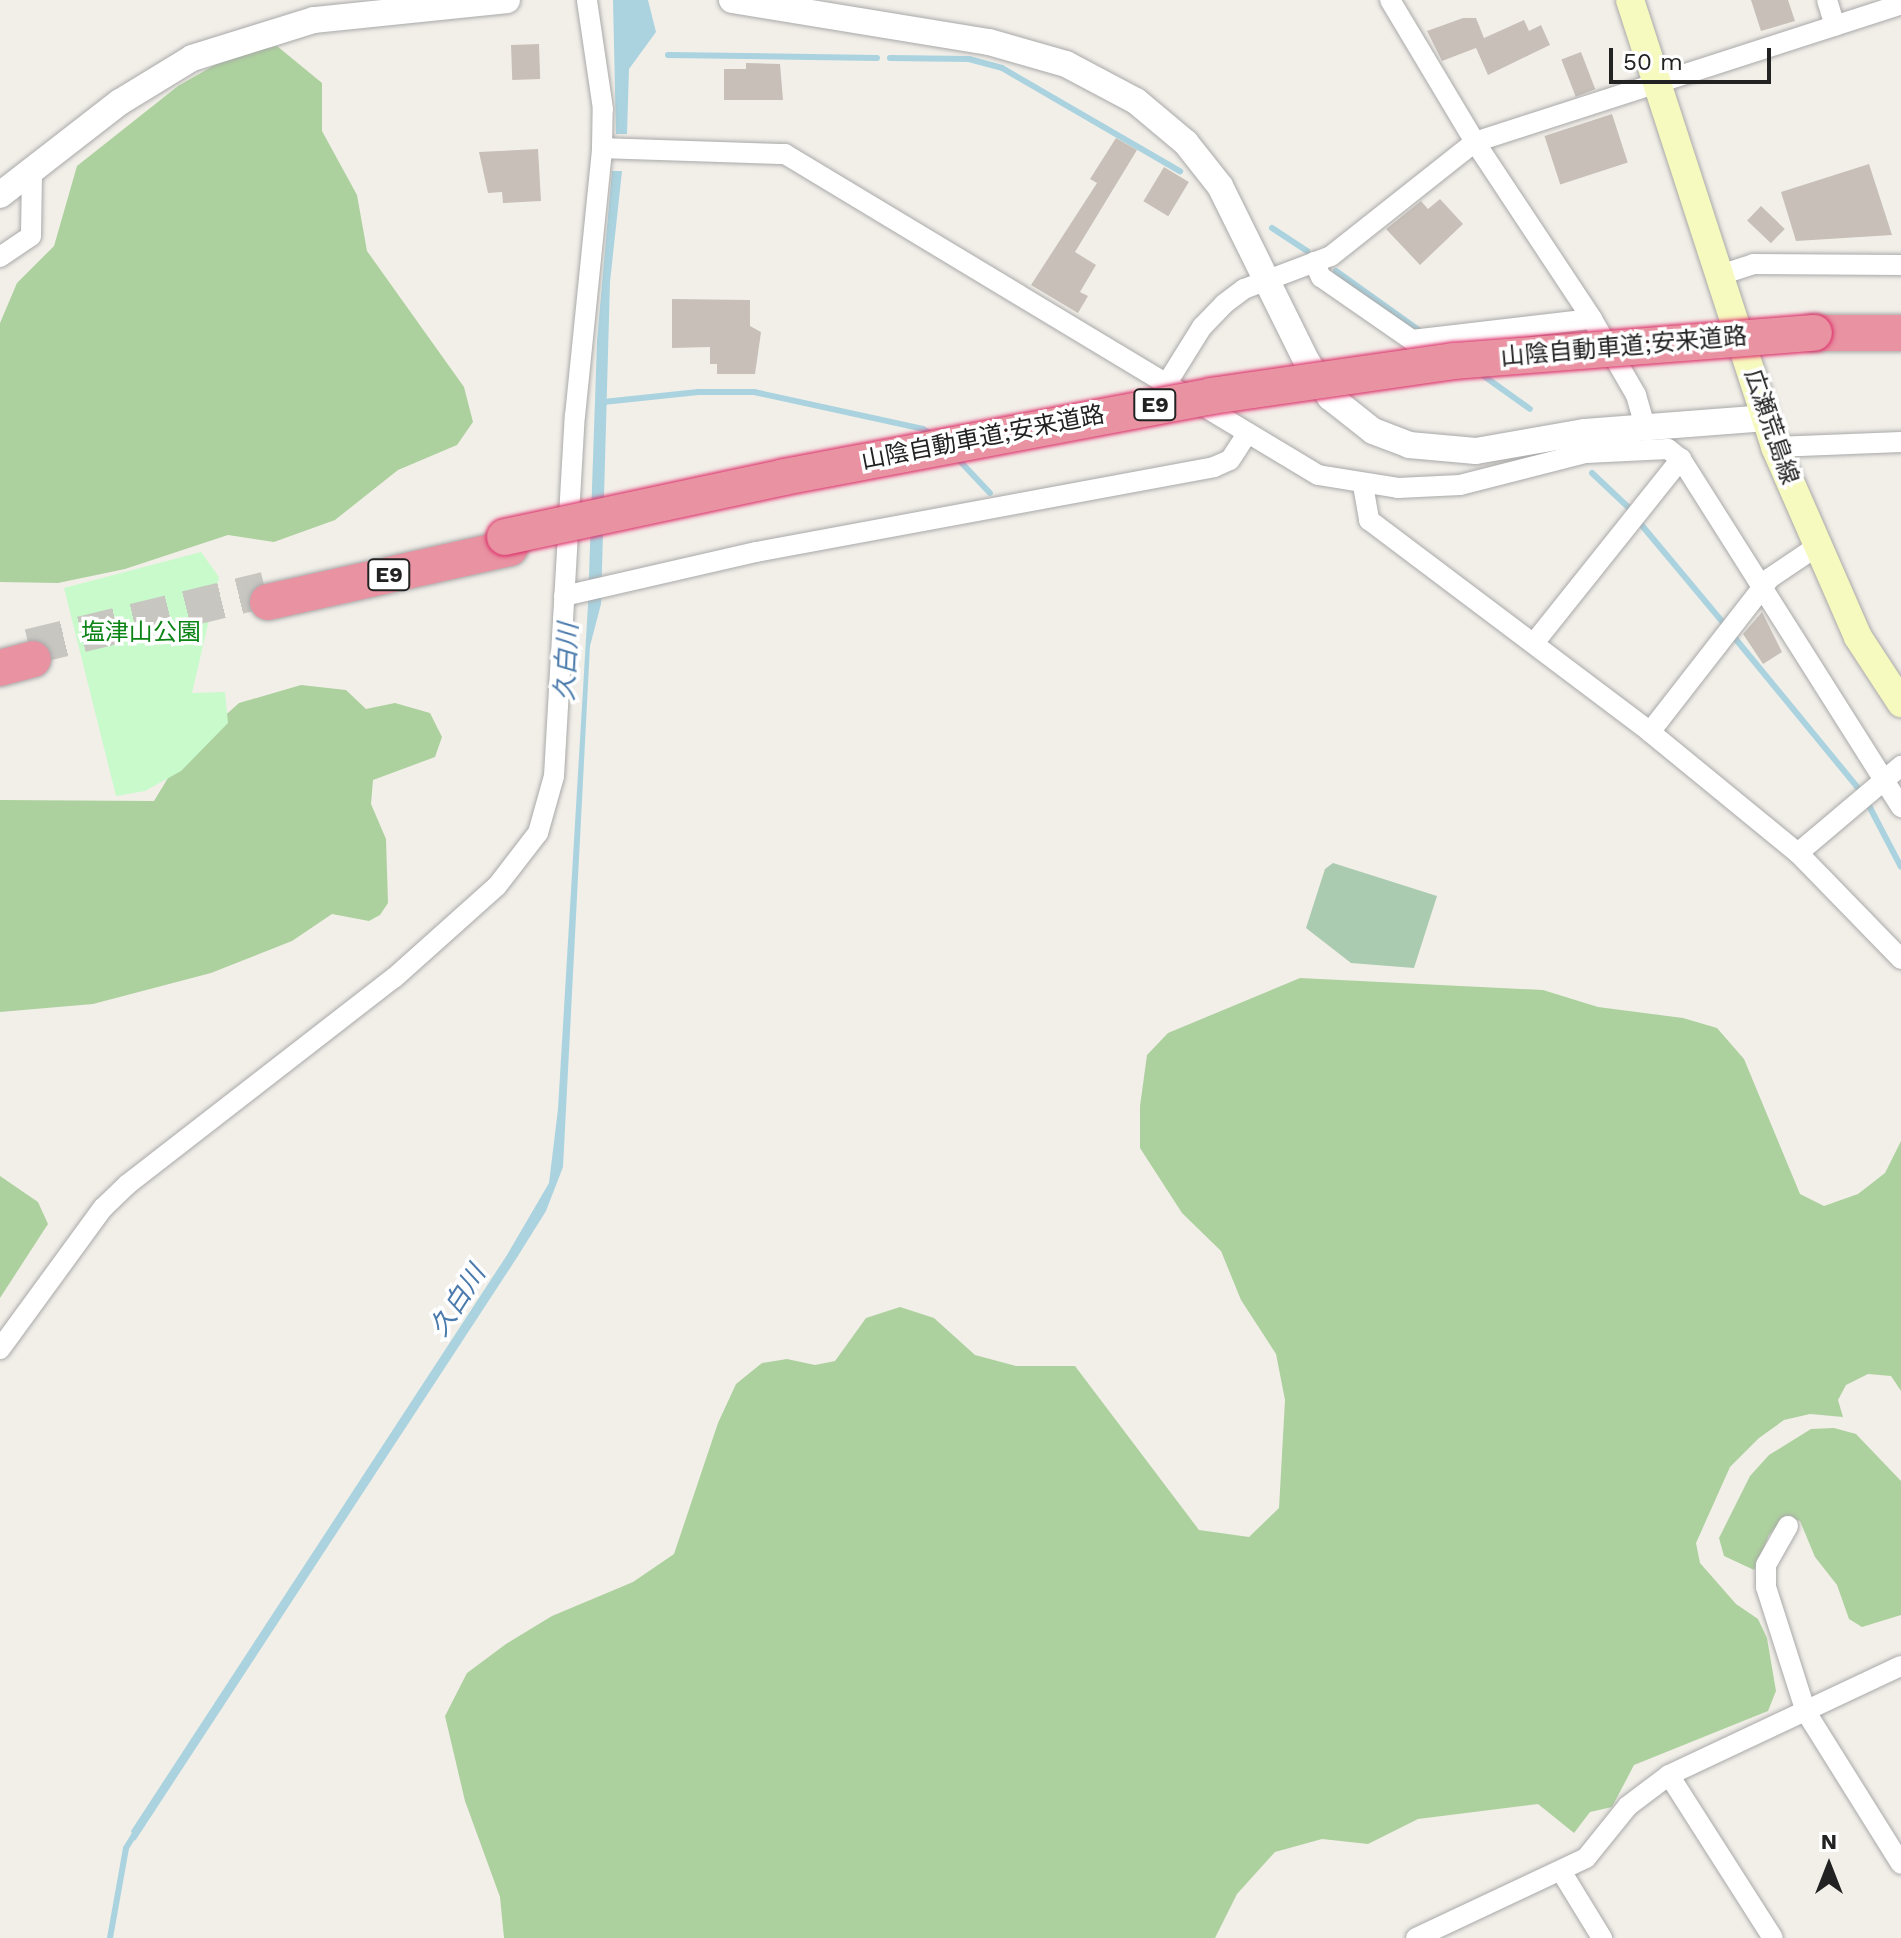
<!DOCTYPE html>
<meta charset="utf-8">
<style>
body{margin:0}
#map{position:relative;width:1901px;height:1938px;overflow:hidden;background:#f2efe9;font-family:"Work Sans","Noto Sans JP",sans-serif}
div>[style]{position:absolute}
.forest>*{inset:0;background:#add19e}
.cemetery>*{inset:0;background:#aacbaf}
.park>*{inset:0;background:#c8facc}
.water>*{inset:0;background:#aad3df}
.stream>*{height:6px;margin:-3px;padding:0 3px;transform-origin:3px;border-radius:3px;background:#aad3df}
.building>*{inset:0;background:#c7bfb8;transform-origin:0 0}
.motorway-tunnel>*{height:36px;margin-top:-18px;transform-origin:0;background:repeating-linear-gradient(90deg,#c8c6c1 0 36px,transparent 0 54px)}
.roads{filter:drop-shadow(0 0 2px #a9a9a9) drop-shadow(0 0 2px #a9a9a9)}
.minor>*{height:20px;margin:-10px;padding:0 10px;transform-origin:10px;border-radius:10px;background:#fff}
.tertiary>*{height:26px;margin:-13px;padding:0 13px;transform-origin:13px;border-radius:13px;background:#fff}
.secondary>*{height:28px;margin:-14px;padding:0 14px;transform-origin:14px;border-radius:14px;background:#f7fabf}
.motorway>*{height:36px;margin:-18px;padding:0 18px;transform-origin:18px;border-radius:18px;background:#e892a2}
.bridges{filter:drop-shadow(0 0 2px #dc2a67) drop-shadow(0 0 2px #dc2a67)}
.motorway-bridge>*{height:36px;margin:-18px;padding:0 18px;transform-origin:18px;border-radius:18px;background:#e892a2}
span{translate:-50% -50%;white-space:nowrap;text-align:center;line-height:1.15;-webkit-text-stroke:7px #fff;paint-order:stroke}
.shield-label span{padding:2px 6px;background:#fff;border:2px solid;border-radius:6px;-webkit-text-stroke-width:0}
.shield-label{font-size:22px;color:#222;font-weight:700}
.street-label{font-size:24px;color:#222}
.park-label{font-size:24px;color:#0c8416}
.water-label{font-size:26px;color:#4a7aab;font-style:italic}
.north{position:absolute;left:1789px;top:1826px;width:80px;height:80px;-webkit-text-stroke:6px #fff;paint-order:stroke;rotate:0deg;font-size:22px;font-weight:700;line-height:32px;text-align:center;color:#222}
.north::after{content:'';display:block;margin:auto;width:28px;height:36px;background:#222;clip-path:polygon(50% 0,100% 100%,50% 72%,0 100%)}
.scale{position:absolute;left:1609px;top:48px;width:162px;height:36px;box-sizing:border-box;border:4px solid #222;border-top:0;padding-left:10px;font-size:24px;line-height:28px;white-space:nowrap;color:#222;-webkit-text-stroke:6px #fff;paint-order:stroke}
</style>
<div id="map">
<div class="forest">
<div style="clip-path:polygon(277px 46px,322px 83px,322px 131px,357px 195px,367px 251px,464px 387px,473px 422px,457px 445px,398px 470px,335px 520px,274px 542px,228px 535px,125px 569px,58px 583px,0 582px,0 323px,17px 283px,54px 246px,77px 166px,178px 86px,227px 58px)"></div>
<div style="clip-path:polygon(301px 685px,346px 690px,366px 709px,395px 703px,430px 713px,442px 737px,435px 757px,373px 780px,371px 804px,386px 839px,388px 903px,380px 915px,369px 921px,332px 914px,292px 941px,211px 973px,93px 1004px,0 1012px,0 800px,154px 801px,183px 753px,239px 703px)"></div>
<div style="clip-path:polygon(1300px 978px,1543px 990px,1598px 1007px,1683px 1018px,1717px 1028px,1744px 1059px,1800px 1194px,1824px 1206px,1858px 1194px,1885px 1173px,1901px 1141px,1901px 1391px,1891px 1376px,1868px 1374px,1846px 1385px,1838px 1400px,1843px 1417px,1810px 1414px,1784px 1420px,1759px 1438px,1730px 1467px,1696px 1543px,1700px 1563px,1736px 1604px,1758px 1619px,1767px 1638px,1776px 1691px,1768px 1711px,1634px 1765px,1612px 1807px,1590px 1812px,1574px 1833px,1538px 1804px,1418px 1819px,1368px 1844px,1322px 1839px,1275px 1852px,1237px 1894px,1215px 1938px,504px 1938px,500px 1897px,465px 1801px,445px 1716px,467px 1673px,506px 1644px,552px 1616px,633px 1582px,674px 1554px,718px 1423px,736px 1384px,762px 1363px,787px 1359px,815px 1365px,835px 1361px,866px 1318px,900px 1307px,934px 1318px,975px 1355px,1016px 1366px,1075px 1366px,1199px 1530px,1249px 1537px,1279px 1508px,1285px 1400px,1276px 1354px,1241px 1300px,1221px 1251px,1182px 1213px,1140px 1148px,1140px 1106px,1147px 1055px,1168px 1033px)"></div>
<div style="clip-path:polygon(0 1176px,38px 1202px,48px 1224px,0 1298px)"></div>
<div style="clip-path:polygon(1834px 1428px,1856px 1434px,1901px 1481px,1901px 1615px,1862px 1627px,1849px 1619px,1837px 1585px,1815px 1557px,1800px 1521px,1785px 1516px,1769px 1535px,1754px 1570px,1724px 1556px,1719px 1538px,1750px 1476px,1769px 1455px,1811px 1429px)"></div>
</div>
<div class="cemetery">
<div style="clip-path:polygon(1333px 863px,1437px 896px,1414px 968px,1351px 963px,1306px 928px,1325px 869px)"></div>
</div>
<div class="park">
<div style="clip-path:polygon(201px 552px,219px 577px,192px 693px,225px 692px,228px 723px,181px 771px,145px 791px,116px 796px,64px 588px)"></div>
</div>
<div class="water">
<div style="clip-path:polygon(613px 0,648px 0,656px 32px,629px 69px,627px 134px,616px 134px)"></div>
<div style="clip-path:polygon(612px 171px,622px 171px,610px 282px,601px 604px,590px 646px,563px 1167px,546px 1211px,516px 1259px,135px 1841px,131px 1831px,507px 1255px,549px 1183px,558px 1109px,588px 605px,597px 341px)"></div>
</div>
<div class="stream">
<div style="left:668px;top:55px;width:209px;rotate:0.8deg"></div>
<div style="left:890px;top:58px;width:79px;rotate:0.7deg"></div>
<div style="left:969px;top:59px;width:34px;rotate:15deg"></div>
<div style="left:1002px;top:68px;width:206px;rotate:30.1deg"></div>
<div style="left:1272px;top:228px;width:42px;rotate:33.3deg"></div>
<div style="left:1336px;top:271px;width:107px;rotate:35.5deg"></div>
<div style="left:1481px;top:374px;width:60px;rotate:35.5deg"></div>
<div style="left:603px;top:402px;width:96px;rotate:-6deg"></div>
<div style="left:698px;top:392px;width:56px"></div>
<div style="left:754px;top:392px;width:173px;rotate:12.3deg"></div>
<div style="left:923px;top:429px;width:14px;rotate:30deg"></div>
<div style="left:957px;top:458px;width:48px;rotate:46.7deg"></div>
<div style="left:1592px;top:473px;width:51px;rotate:43.4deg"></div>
<div style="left:1639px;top:522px;width:134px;rotate:50.1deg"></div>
<div style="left:1734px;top:637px;width:195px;rotate:50.6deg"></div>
<div style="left:1867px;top:802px;width:73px;rotate:62.4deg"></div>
<div style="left:110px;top:1938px;width:91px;rotate:-79.9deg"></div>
<div style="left:126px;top:1848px;width:15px;rotate:-58deg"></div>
</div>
<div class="building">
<div style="clip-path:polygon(1751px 0,1788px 0,1795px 21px,1761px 31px)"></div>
<div style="clip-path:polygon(1463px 18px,1476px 18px,1484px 38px,1524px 20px,1529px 31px,1541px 25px,1550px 45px,1488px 75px,1476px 48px,1442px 61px,1427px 31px)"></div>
<div style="left:539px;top:44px;width:35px;height:28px;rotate:88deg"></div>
<div style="left:1581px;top:52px;width:40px;height:21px;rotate:69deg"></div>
<div style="clip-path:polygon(746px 63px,780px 64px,783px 100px,724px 100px,724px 69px,746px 69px)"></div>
<div style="left:1612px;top:114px;width:51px;height:71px;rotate:72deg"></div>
<div style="clip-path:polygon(1116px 138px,1137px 150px,1075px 252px,1096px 265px,1080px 292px,1088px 296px,1078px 313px,1031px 285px,1097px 183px,1090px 179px)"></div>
<div style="clip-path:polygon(538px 149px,541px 201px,503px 203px,502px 192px,488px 193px,479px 152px)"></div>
<div style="clip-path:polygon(1869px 164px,1892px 235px,1796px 241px,1781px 192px)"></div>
<div style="left:1164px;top:167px;width:29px;height:40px;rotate:31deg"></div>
<div style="clip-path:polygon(1440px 199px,1463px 224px,1420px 265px,1386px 229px,1421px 201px,1428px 209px)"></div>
<div style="left:1761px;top:206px;width:33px;height:20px;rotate:44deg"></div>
<div style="clip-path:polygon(672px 299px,750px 300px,750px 326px,761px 332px,755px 374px,717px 374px,717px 364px,710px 364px,710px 347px,672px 348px)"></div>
<div style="clip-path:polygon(1762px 612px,1782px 652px,1763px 664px,1743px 634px)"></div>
</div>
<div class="motorway-tunnel">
<div style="left:29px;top:647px;width:243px;rotate:-13.6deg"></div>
</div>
<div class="roads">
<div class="minor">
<div style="left:1390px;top:0;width:165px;rotate:59.1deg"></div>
<div style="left:1475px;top:142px;width:212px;rotate:56.5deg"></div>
<div style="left:1592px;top:319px;width:88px;rotate:59.9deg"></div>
<div style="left:1636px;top:395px;width:32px;rotate:74deg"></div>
<div style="left:1827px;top:0;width:27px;rotate:73deg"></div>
<div style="left:602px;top:148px;width:183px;rotate:1.9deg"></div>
<div style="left:785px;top:154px;width:622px;rotate:31.06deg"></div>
<div style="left:1318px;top:475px;width:81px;rotate:9.2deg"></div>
<div style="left:1398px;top:488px;width:62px;rotate:-2.8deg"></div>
<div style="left:1460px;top:485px;width:130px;rotate:-14.3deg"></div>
<div style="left:1586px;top:453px;width:82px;rotate:-2.8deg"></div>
<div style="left:1668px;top:449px;width:16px;rotate:38deg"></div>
<div style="left:1681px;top:459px;width:412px;rotate:57.7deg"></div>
<div style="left:0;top:257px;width:37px;rotate:-34deg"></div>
<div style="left:31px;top:236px;width:66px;rotate:-89.1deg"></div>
<div style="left:1314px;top:262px;width:17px;rotate:65deg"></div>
<div style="left:1321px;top:277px;width:111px;rotate:34.7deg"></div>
<div style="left:1412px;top:340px;width:181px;rotate:-6.7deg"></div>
<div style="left:1720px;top:275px;width:35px;rotate:-18deg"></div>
<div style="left:1753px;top:264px;width:148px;rotate:0.4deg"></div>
<div style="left:1167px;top:383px;width:66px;rotate:-58deg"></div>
<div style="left:1202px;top:327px;width:32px;rotate:-46deg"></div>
<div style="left:1224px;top:304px;width:25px;rotate:-37deg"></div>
<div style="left:1244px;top:289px;width:93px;rotate:-20.8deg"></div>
<div style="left:1331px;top:256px;width:184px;rotate:-38.4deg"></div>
<div style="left:1475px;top:142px;width:448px;rotate:-17.9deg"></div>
<div style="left:1775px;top:447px;width:126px;rotate:-2.3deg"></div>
<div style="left:1363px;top:485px;width:36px;rotate:80deg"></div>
<div style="left:1369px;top:520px;width:352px;rotate:37deg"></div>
<div style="left:1650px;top:732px;width:191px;rotate:39.3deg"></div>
<div style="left:1798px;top:853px;width:148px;rotate:45.8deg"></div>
<div style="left:564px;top:596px;width:197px;rotate:-12.9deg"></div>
<div style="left:756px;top:552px;width:466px;rotate:-10.5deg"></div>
<div style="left:1214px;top:467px;width:17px;rotate:-24deg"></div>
<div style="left:1230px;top:460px;width:31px;rotate:-57deg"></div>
<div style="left:1534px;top:643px;width:236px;rotate:-51.4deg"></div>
<div style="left:1650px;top:732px;width:195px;rotate:-52.1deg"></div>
<div style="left:1770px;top:578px;width:55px;rotate:-34deg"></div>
<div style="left:1798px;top:853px;width:135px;rotate:-40.2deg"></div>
<div style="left:0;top:1349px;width:175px;rotate:-53.9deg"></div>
<div style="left:103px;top:1208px;width:35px;rotate:-44deg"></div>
<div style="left:128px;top:1184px;width:336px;rotate:-37.8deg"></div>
<div style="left:394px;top:978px;width:138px;rotate:-41.8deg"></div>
<div style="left:497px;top:886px;width:67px;rotate:-52.3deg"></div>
<div style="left:538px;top:833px;width:59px;rotate:-74.3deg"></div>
<div style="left:554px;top:776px;width:361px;rotate:-86.7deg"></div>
<div style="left:575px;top:416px;width:269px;rotate:-84.2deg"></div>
<div style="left:602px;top:148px;width:39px;rotate:-89deg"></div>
<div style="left:603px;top:109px;width:110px;rotate:-98.4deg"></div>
<div style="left:1788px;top:1526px;width:45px;rotate:119.4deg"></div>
<div style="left:1766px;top:1565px;width:22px;rotate:90deg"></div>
<div style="left:1766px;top:1587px;width:131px;rotate:72.3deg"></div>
<div style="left:1806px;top:1712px;width:179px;rotate:58deg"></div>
<div style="left:1669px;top:1775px;width:193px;rotate:57.5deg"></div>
<div style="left:1561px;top:1871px;width:79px;rotate:58.5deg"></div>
<div style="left:1416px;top:1938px;width:188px;rotate:-25.2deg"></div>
<div style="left:1586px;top:1858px;width:67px;rotate:-51.1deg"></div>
<div style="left:1628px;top:1806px;width:51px;rotate:-37.1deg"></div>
<div style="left:1669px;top:1775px;width:256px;rotate:-25.2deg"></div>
</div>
<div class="tertiary">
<div style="left:732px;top:0;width:260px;rotate:9.3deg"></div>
<div style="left:989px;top:42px;width:80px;rotate:15.9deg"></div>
<div style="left:1066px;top:64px;width:79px;rotate:27.9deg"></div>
<div style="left:1136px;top:101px;width:65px;rotate:40deg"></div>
<div style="left:1186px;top:143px;width:55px;rotate:51.7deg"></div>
<div style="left:1220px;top:186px;width:196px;rotate:63.7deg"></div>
<div style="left:1307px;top:362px;width:42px;rotate:56.7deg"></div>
<div style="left:1330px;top:397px;width:55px;rotate:38.3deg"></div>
<div style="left:1373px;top:431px;width:39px;rotate:21deg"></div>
<div style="left:1409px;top:445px;width:67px;rotate:5.1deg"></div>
<div style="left:1476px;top:451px;width:111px;rotate:-9.9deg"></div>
<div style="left:1585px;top:432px;width:182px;rotate:-4.4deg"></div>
<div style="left:0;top:195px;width:152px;rotate:-37.8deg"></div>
<div style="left:120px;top:102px;width:84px;rotate:-31.4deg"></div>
<div style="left:192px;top:58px;width:128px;rotate:-17.3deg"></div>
<div style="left:314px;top:20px;width:194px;rotate:-5.9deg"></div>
</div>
<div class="secondary">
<div style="left:1630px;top:0;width:470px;rotate:72deg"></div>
<div style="left:1775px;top:447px;width:207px;rotate:66.4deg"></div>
<div style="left:1858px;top:637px;width:79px;rotate:56.9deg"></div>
</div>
<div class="motorway">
<div style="left:1814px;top:333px;width:87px"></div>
<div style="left:268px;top:602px;width:248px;rotate:-12.6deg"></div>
<div style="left:0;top:668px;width:34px;rotate:-15deg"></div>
</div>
</div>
<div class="bridges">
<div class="motorway-bridge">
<div style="left:505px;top:537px;width:285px;rotate:-12.1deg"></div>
<div style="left:784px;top:477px;width:435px;rotate:-10.7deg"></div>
<div style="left:1211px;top:396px;width:246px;rotate:-8.2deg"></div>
<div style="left:1455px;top:361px;width:360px;rotate:-4.5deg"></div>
</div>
</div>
<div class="shield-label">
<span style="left:1155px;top:405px">E9</span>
<span style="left:389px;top:575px">E9</span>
</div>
<div class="street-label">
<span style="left:1624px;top:347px;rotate:-5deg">山陰自動車道;安来道路</span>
<span style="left:1771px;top:427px;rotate:71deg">広瀬荒島線</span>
<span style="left:983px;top:438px;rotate:-11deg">山陰自動車道;安来道路</span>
</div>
<div class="park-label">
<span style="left:141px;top:633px">塩津山公園</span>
</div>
<div class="water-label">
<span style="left:567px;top:662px;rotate:-87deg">久白川</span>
<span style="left:458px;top:1301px;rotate:-57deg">久白川</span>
</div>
<div class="north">N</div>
<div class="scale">50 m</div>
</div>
